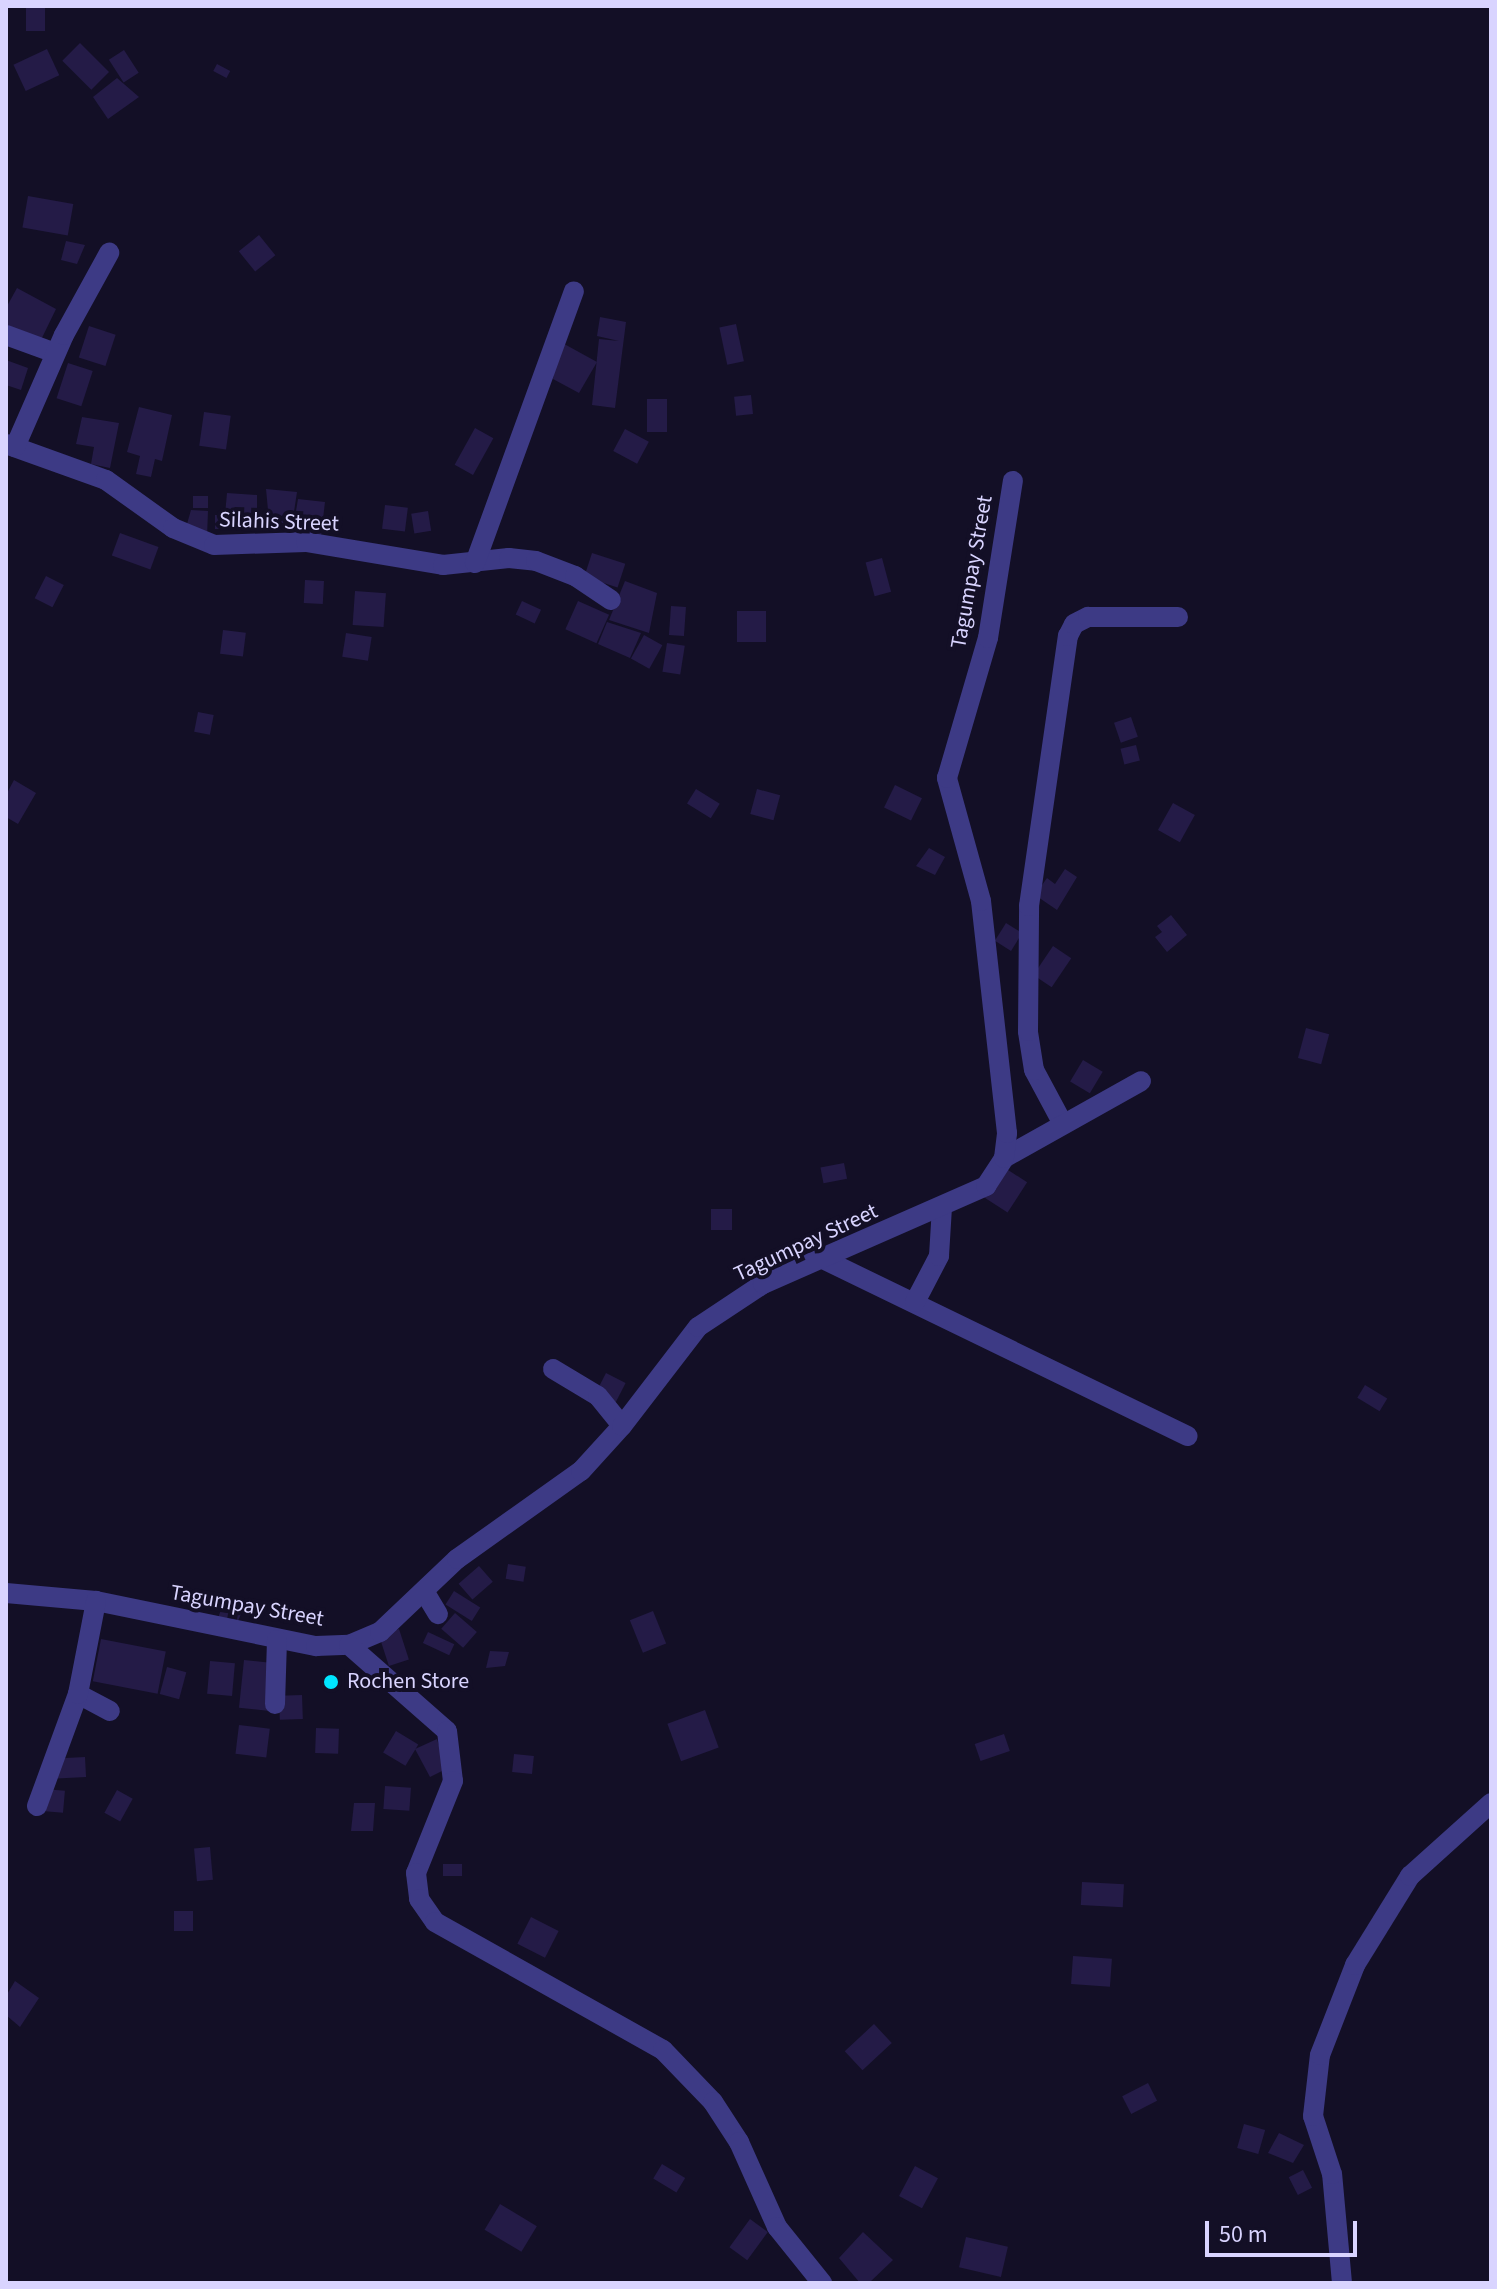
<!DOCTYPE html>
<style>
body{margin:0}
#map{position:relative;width:1497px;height:2289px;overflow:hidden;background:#130f26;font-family:"Source Sans 3",sans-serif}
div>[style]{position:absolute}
.building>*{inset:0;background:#241b47;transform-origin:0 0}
.minor>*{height:20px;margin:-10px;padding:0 10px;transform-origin:10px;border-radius:10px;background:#3d3a85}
.dots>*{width:22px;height:22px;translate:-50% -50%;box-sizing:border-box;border:4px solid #130f26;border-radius:50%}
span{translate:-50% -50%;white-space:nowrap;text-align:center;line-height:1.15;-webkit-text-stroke:8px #130f26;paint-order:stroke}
.street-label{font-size:22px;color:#d9d4ff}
.poi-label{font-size:22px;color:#d9d4ff}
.left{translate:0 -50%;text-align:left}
.frame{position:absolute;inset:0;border:8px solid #d9d4ff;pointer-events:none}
.scale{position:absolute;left:1205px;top:2221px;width:152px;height:36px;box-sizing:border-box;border:4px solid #d9d4ff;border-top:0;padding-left:10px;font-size:24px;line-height:28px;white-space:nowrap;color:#d9d4ff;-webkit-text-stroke:6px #130f26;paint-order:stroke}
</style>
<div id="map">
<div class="building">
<div style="left:26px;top:6px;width:19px;height:25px"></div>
<div style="left:80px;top:43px;width:41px;height:25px;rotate:45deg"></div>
<div style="left:47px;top:49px;width:29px;height:37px;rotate:65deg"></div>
<div style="left:124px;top:50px;width:27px;height:18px;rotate:57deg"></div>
<div style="left:217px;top:64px;width:15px;height:8px;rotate:28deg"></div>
<div style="clip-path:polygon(117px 78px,139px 97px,108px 119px,93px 97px)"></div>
<div style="left:28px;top:196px;width:46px;height:32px;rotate:10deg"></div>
<div style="left:259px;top:235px;width:26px;height:26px;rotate:51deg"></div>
<div style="clip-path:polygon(66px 241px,85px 245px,77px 264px,61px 260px)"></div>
<div style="clip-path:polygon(17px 288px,56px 309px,39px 344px,6px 327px,6px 308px)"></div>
<div style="clip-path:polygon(600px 317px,626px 322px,615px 408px,592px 405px,599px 339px,619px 341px,597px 336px)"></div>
<div style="left:736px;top:324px;width:38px;height:17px;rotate:78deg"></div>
<div style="left:89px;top:326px;width:28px;height:33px;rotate:18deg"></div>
<div style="clip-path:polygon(557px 340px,597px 362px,579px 393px,553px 379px)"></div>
<div style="clip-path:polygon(6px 360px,28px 368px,21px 390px,6px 385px)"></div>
<div style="left:68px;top:363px;width:26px;height:37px;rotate:18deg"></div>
<div style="left:751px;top:395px;width:19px;height:17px;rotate:84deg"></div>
<div style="left:647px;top:399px;width:20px;height:33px"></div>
<div style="clip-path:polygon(139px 407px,172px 415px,162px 461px,155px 459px,151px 477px,136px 474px,140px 456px,127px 452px)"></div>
<div style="left:204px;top:412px;width:27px;height:34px;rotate:8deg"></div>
<div style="clip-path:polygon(82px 417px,119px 423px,110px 468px,91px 464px,94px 447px,76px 444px)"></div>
<div style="left:475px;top:428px;width:21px;height:42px;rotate:29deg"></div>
<div style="left:625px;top:429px;width:27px;height:25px;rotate:28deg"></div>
<div style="clip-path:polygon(266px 489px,297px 492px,292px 525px,269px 521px)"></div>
<div style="clip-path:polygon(227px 493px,257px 495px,257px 529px,215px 529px,215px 515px,225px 515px)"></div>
<div style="left:193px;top:496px;width:15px;height:12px"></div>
<div style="clip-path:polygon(298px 499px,325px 502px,321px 536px,293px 529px)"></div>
<div style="left:385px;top:505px;width:23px;height:24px;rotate:7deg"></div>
<div style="clip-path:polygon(191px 510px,208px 511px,207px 537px,185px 531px)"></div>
<div style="left:428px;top:511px;width:20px;height:17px;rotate:81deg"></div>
<div style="left:120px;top:533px;width:41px;height:24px;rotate:20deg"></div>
<div style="left:592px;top:553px;width:35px;height:25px;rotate:18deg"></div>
<div style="left:882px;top:558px;width:35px;height:17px;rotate:75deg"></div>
<div style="left:46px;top:576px;width:20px;height:25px;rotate:27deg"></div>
<div style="left:305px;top:580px;width:19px;height:23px;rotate:3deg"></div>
<div style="clip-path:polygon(625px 581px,657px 593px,649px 633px,609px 620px)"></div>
<div style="left:355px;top:591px;width:31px;height:34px;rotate:4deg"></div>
<div style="left:522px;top:601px;width:21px;height:15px;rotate:25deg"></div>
<div style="left:578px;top:601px;width:34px;height:31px;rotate:24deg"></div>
<div style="left:671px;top:606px;width:15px;height:29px;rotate:4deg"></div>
<div style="left:737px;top:611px;width:29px;height:31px"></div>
<div style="clip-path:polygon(607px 622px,641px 633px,630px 658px,598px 644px)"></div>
<div style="left:223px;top:630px;width:23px;height:24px;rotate:7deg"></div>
<div style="left:346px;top:633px;width:26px;height:24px;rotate:9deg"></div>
<div style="left:644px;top:635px;width:21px;height:27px;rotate:29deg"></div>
<div style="left:667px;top:643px;width:18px;height:29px;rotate:9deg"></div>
<div style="left:198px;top:712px;width:16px;height:20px;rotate:11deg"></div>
<div style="left:1131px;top:717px;width:21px;height:18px;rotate:71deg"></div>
<div style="left:1136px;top:745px;width:16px;height:16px;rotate:76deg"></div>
<div style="clip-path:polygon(14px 780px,36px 793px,18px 824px,6px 817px,6px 795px)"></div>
<div style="left:895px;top:785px;width:30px;height:25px;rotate:26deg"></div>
<div style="left:696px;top:789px;width:28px;height:17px;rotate:32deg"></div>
<div style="left:757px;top:789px;width:24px;height:26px;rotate:15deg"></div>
<div style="left:1173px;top:803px;width:25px;height:31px;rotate:29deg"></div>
<div style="clip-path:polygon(929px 848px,945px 857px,935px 875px,916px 866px)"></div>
<div style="clip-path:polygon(1065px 869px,1077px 877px,1057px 910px,1035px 895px,1047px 878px,1055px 884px)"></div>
<div style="clip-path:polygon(1171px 915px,1187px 935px,1167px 952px,1155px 937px,1162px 932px,1157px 926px)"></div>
<div style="left:1006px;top:923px;width:19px;height:21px;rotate:32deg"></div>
<div style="left:1053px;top:946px;width:22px;height:35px;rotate:34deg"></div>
<div style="left:1306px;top:1028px;width:24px;height:31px;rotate:15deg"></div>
<div style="left:1083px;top:1060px;width:23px;height:25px;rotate:31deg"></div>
<div style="left:844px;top:1163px;width:16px;height:24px;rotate:79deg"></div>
<div style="left:1002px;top:1166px;width:30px;height:36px;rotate:33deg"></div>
<div style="left:732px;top:1209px;width:21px;height:21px;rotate:90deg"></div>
<div style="left:606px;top:1373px;width:22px;height:22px;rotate:27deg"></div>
<div style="left:1365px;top:1385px;width:26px;height:15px;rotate:31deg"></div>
<div style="left:508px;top:1564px;width:18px;height:15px;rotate:9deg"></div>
<div style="left:479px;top:1566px;width:21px;height:27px;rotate:49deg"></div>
<div style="left:454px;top:1591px;width:31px;height:16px;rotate:32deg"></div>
<div style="clip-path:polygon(223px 1604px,245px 1604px,236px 1626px,218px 1618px)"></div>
<div style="left:653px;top:1611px;width:35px;height:25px;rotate:68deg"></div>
<div style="left:455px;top:1613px;width:29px;height:21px;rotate:41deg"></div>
<div style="left:399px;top:1629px;width:32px;height:21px;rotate:72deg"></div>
<div style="left:428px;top:1632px;width:29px;height:12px;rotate:25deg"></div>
<div style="left:101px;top:1639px;width:66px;height:43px;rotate:11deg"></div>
<div style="clip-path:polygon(490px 1651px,509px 1652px,505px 1666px,486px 1668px)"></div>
<div style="left:244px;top:1660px;width:31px;height:48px;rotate:6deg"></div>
<div style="left:210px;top:1661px;width:25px;height:33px;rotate:5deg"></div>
<div style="left:167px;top:1667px;width:20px;height:28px;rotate:15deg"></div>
<div style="left:302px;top:1695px;width:24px;height:23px;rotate:88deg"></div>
<div style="left:705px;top:1710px;width:40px;height:40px;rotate:70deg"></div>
<div style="left:239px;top:1725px;width:31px;height:29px;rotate:7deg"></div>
<div style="left:316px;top:1728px;width:23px;height:25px;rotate:2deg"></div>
<div style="left:396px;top:1731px;width:26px;height:25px;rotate:31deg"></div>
<div style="left:1004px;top:1734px;width:18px;height:31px;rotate:71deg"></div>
<div style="clip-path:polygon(437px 1739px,446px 1769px,430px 1777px,415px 1749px)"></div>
<div style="left:514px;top:1754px;width:20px;height:18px;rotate:6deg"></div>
<div style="left:85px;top:1757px;width:20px;height:29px;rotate:87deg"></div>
<div style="left:385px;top:1786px;width:26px;height:23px;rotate:4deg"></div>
<div style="left:44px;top:1789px;width:21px;height:22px;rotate:5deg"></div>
<div style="left:117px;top:1790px;width:18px;height:26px;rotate:29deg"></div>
<div style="clip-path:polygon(354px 1803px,375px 1803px,373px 1831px,351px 1831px)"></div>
<div style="left:210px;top:1847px;width:33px;height:16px;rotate:85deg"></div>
<div style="left:443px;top:1864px;width:19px;height:12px"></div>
<div style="left:1082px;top:1882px;width:42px;height:23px;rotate:3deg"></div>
<div style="left:174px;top:1911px;width:19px;height:20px"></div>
<div style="left:531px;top:1917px;width:31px;height:30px;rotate:27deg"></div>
<div style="left:1073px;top:1956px;width:39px;height:28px;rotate:4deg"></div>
<div style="clip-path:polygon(15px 1981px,39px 1998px,20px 2027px,6px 2015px,6px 1996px)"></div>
<div style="left:874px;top:2024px;width:26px;height:40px;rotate:47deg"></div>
<div style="left:1148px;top:2083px;width:20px;height:29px;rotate:63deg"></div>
<div style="left:1244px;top:2124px;width:22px;height:25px;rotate:16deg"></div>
<div style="clip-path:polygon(1279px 2133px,1304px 2145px,1293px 2163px,1268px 2153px)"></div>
<div style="left:662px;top:2164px;width:27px;height:17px;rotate:31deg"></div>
<div style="left:915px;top:2166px;width:26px;height:34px;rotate:28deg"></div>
<div style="left:1303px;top:2170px;width:20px;height:16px;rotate:63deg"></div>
<div style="left:500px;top:2204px;width:43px;height:30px;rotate:31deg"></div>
<div style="left:750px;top:2219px;width:22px;height:35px;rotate:36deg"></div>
<div style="clip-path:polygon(863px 2232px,893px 2260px,869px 2283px,860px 2283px,839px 2258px)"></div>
<div style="left:966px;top:2237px;width:43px;height:31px;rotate:13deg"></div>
</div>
<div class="minor">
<div style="left:6px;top:335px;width:52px;rotate:20.2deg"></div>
<div style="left:6px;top:444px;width:106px;rotate:19.8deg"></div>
<div style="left:106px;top:480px;width:82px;rotate:35.6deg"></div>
<div style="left:173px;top:528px;width:44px;rotate:22.5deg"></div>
<div style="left:214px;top:545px;width:92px;rotate:-1.9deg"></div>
<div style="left:306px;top:542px;width:139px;rotate:9.5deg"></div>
<div style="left:443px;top:565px;width:66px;rotate:-6.1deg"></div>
<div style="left:509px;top:558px;width:27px;rotate:6deg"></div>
<div style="left:536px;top:561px;width:42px;rotate:21deg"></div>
<div style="left:575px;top:576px;width:43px;rotate:33.7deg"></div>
<div style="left:15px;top:447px;width:122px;rotate:-66.4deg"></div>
<div style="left:64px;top:335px;width:94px;rotate:-61.2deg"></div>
<div style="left:475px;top:563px;width:289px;rotate:-70deg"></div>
<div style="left:1063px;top:1124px;width:61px;rotate:-118.2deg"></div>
<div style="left:1034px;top:1070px;width:39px;rotate:-99deg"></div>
<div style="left:1028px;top:1031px;width:125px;rotate:-89.5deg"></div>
<div style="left:1029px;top:906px;width:273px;rotate:-81.8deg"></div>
<div style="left:1068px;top:636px;width:13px;rotate:-63deg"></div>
<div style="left:1074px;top:624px;width:16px;rotate:-27deg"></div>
<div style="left:1088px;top:617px;width:90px"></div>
<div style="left:1004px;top:1158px;width:157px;rotate:-29.3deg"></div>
<div style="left:825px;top:1260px;width:403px;rotate:25.9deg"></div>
<div style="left:915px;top:1302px;width:52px;rotate:-62.4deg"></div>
<div style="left:939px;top:1256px;width:49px;rotate:-86.5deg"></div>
<div style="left:553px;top:1369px;width:52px;rotate:31deg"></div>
<div style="left:598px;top:1396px;width:38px;rotate:51deg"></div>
<div style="left:424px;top:1591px;width:27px;rotate:59deg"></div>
<div style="left:6px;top:1593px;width:90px;rotate:5.1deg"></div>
<div style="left:96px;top:1601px;width:225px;rotate:11.6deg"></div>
<div style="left:316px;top:1646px;width:33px;rotate:-2deg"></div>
<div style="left:349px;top:1645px;width:34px;rotate:-23deg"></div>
<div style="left:380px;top:1632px;width:106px;rotate:-43.5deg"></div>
<div style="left:457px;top:1559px;width:152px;rotate:-35.4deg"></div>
<div style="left:581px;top:1471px;width:61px;rotate:-47.7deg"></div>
<div style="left:622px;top:1426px;width:125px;rotate:-52.5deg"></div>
<div style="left:698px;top:1327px;width:78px;rotate:-33.5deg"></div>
<div style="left:763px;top:1284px;width:244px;rotate:-23.7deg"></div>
<div style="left:986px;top:1186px;width:33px;rotate:-57deg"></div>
<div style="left:1004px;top:1158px;width:25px;rotate:-83deg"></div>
<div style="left:1007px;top:1133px;width:233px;rotate:-96.4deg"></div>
<div style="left:981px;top:901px;width:128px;rotate:-105.5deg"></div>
<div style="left:947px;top:778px;width:146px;rotate:-73.7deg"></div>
<div style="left:988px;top:638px;width:159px;rotate:-81deg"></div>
<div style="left:349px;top:1645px;width:130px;rotate:41.3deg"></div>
<div style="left:447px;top:1731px;width:50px;rotate:83.2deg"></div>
<div style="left:453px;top:1781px;width:99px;rotate:111.9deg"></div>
<div style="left:416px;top:1873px;width:26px;rotate:83deg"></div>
<div style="left:419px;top:1899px;width:28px;rotate:55deg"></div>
<div style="left:435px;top:1922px;width:261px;rotate:29.3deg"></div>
<div style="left:663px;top:2050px;width:72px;rotate:46.1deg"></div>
<div style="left:713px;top:2102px;width:48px;rotate:57deg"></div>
<div style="left:739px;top:2142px;width:93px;rotate:65.9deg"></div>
<div style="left:777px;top:2227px;width:72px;rotate:51.2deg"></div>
<div style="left:78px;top:1694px;width:36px;rotate:28deg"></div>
<div style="left:275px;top:1704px;width:64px;rotate:-88.2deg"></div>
<div style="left:37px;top:1806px;width:119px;rotate:-69.9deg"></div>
<div style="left:78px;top:1694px;width:95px;rotate:-79deg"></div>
<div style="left:1342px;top:2283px;width:109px;rotate:-95.2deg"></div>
<div style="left:1332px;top:2174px;width:61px;rotate:-108.1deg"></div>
<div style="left:1313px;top:2116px;width:61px;rotate:-83.5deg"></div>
<div style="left:1320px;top:2055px;width:97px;rotate:-68.7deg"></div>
<div style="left:1355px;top:1965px;width:105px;rotate:-58.3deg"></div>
<div style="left:1410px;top:1876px;width:109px;rotate:-42deg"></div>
</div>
<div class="dots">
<div style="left:331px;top:1682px;background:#00e5ff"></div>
</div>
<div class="street-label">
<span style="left:279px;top:522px;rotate:2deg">Silahis Street</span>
<span style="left:972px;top:572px;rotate:-80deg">Tagumpay Street</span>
<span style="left:806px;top:1243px;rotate:-25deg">Tagumpay Street</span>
<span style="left:247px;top:1606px;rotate:10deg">Tagumpay Street</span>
</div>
<div class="poi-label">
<span class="left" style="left:347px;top:1682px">Rochen Store</span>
</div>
<div class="frame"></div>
<div class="scale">50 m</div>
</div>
